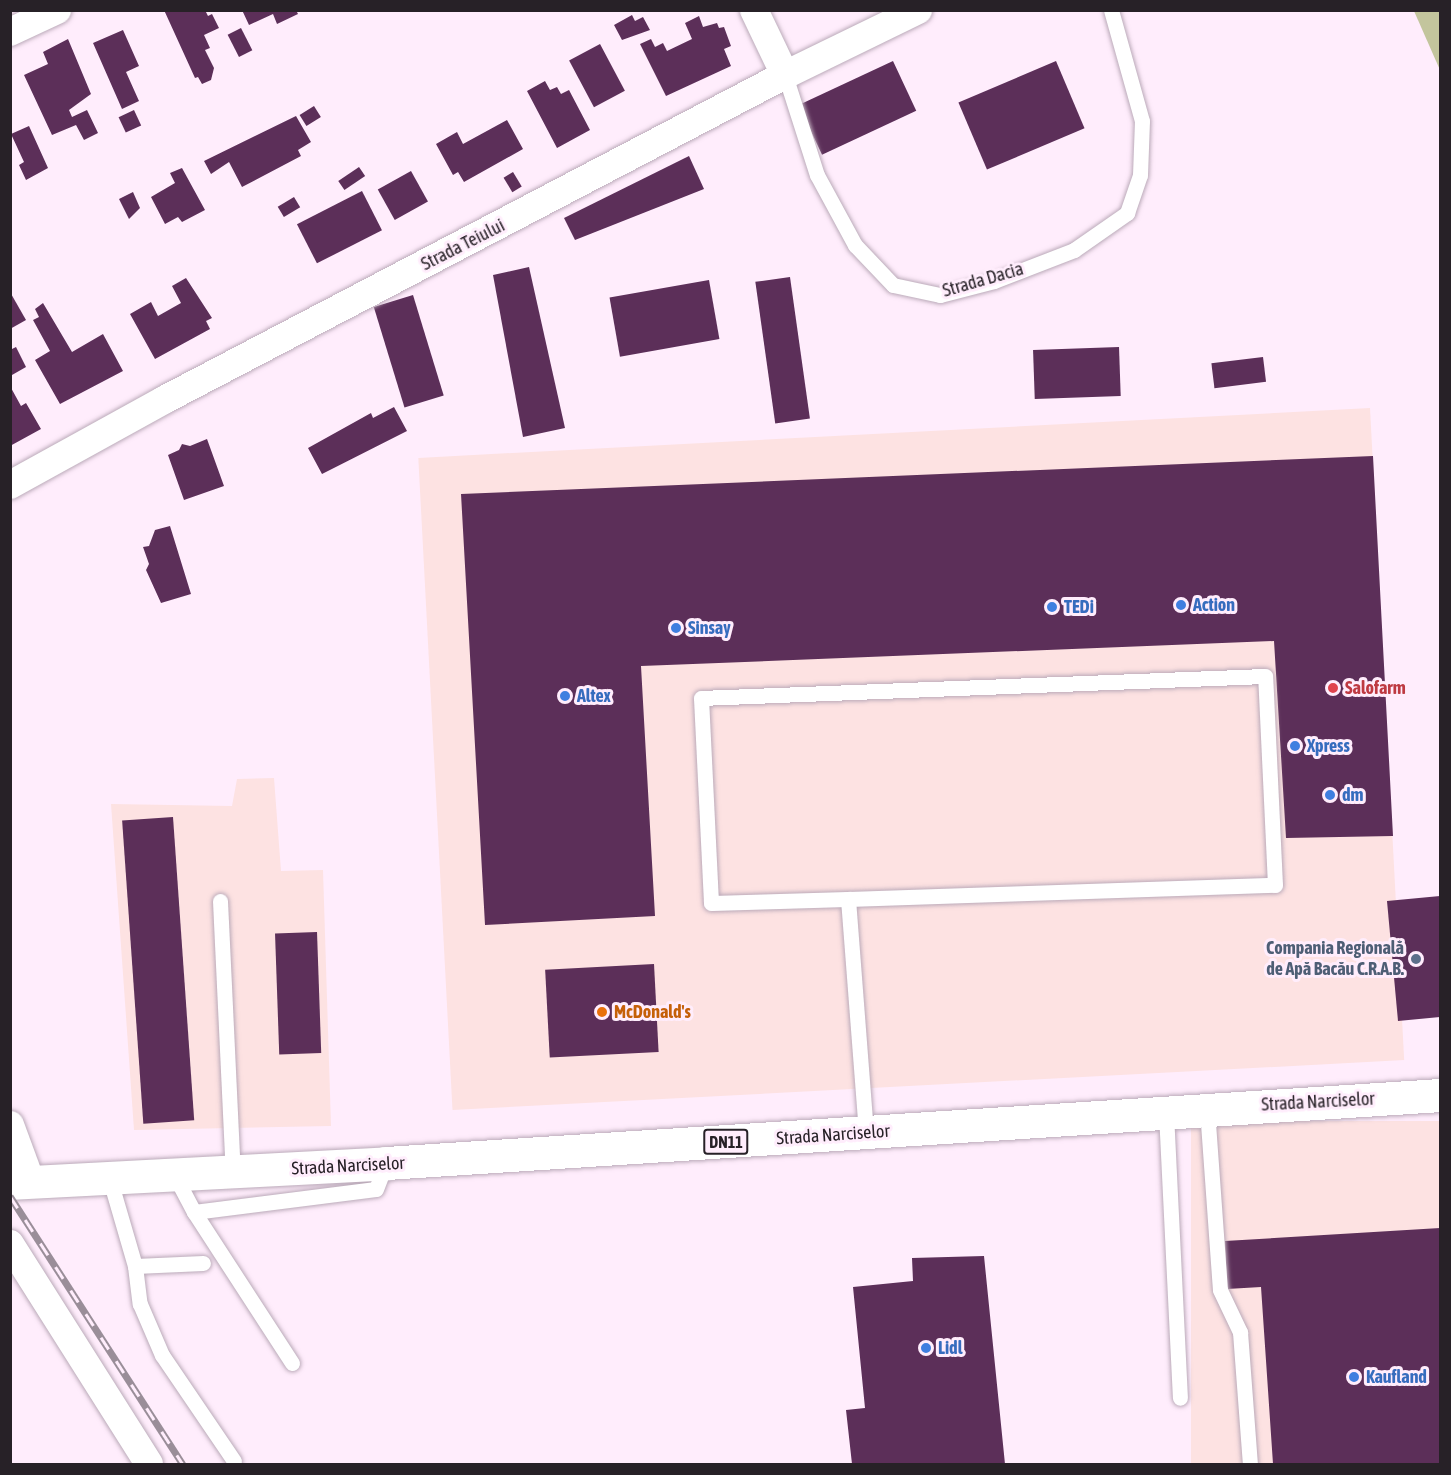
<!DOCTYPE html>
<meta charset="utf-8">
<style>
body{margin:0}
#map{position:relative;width:1451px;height:1475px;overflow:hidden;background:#ffedfc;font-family:"Asap Condensed",sans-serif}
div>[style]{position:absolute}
.commercial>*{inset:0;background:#fde2e2;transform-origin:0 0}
.green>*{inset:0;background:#c3c59d}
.building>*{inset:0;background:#5c2f59;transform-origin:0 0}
.roads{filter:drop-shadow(0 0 2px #bbaab9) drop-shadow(0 0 2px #bbaab9)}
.lane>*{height:15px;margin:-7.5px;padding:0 7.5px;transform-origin:7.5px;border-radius:7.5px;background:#fff}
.street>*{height:28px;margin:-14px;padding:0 14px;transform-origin:14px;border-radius:14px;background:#fff}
.primary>*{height:33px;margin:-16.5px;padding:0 16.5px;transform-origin:16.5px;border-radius:16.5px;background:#fff}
.rail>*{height:7px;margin-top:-3.5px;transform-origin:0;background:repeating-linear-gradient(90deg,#ffedfc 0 14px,#9a8e99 0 28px);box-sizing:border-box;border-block:2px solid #9a8e99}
.dots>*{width:16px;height:16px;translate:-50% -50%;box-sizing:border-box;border:3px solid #ffedfc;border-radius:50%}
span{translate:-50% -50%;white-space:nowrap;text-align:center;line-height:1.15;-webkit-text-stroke:6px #ffedfc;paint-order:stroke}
.shield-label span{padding:2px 4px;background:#ffedfc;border:2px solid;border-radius:4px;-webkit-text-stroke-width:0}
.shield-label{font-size:16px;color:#272127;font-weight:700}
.street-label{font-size:18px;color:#272127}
.shop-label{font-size:18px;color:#366cbe;font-weight:700}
.left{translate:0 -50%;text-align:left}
.health-label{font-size:18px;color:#be3a42;font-weight:700}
.service-label{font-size:18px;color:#4e5e75;font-weight:700}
.right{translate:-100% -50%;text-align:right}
.food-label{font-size:18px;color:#c56008;font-weight:700}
.frame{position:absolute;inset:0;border:12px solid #272127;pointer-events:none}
</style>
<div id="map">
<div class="commercial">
<div style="left:1370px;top:408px;width:653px;height:953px;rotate:87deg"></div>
<div style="clip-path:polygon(274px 778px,281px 871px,323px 870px,331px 1126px,134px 1130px,111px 804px,232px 806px,237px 779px)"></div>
<div style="left:1440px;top:1121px;width:343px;height:249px;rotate:90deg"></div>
</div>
<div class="green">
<div style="clip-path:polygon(1414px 11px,1440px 11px,1440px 70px)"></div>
</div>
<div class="building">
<div style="clip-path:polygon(164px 10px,205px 10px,208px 16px,212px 14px,219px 28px,204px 35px,210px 48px,205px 50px,214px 68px,211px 80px,202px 84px,198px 77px,195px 78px)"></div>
<div style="clip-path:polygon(242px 10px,296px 10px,298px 14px,277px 24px,273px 14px,249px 25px)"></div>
<div style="clip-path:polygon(632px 15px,635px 21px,643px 17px,650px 30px,622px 40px,614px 25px)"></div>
<div style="clip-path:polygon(699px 16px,703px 27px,717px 23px,719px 28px,724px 27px,731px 46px,724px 49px,731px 66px,666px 96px,640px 44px,651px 39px,655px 47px,663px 43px,667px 51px,692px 39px,685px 23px)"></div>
<div style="left:241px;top:28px;width:25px;height:15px;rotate:63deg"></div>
<div style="clip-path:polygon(123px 30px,139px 66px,126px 72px,139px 101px,122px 109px,93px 43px)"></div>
<div style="clip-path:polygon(68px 39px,91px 94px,69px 110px,72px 117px,87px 110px,98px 133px,84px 140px,76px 125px,52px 135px,24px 75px,48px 64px,43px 52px)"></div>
<div style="left:600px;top:44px;width:53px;height:35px;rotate:62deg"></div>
<div style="left:893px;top:61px;width:55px;height:104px;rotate:65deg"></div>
<div style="left:1056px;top:61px;width:73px;height:106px;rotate:67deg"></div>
<div style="clip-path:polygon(545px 81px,550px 90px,557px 87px,561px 94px,569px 90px,590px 130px,557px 148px,527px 91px)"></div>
<div style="left:314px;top:106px;width:13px;height:17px;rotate:58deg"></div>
<div style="left:134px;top:110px;width:17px;height:17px;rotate:65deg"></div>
<div style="clip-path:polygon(296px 116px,311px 142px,298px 150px,301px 156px,242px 187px,229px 162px,211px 174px,204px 161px)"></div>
<div style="clip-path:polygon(507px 120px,523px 149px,464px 182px,458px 172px,453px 175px,436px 144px,457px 132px,463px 144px)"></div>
<div style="clip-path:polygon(29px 126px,48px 168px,26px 180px,19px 165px,24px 162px,11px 134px)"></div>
<div style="clip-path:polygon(689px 156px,704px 189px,575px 240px,564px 218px)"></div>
<div style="left:359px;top:167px;width:11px;height:25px;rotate:56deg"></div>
<div style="clip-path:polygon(182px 168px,205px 210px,182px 222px,178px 217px,165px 224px,151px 197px,175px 183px,170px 173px)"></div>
<div style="left:411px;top:171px;width:35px;height:38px;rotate:61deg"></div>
<div style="left:513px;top:172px;width:17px;height:11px;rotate:59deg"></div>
<div style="left:362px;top:191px;width:44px;height:73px;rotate:63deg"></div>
<div style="clip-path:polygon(133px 192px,140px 208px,129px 219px,119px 199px)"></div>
<div style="left:294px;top:197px;width:12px;height:19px;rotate:59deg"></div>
<div style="clip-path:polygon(529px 267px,565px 428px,523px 437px,493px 275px)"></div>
<div style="left:790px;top:277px;width:143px;height:35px;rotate:82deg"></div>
<div style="clip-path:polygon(186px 278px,212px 318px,206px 321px,210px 329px,155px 359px,130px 314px,151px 302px,158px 316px,181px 303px,172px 286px)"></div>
<div style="left:709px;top:280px;width:60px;height:101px;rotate:80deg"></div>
<div style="clip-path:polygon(10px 292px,26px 320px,10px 329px)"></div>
<div style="left:413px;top:295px;width:105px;height:41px;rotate:73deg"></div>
<div style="clip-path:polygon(43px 303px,72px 352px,103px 334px,123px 371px,60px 404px,35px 360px,50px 351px,33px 320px,39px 317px,35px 309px)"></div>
<div style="clip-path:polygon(16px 347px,26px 367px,12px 375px,10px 350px)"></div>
<div style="left:1119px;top:347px;width:49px;height:86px;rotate:88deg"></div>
<div style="left:1263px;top:357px;width:25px;height:52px;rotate:83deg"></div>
<div style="clip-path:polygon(10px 386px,21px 406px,26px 403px,41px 429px,10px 446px)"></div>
<div style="clip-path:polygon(394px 407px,407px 431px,322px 474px,308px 448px,371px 413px,373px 418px)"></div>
<div style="clip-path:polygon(207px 439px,224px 486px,184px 500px,168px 455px,179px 450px,182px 444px,190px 446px)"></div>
<div style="clip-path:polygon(1373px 456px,1393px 836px,1286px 838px,1274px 641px,641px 666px,655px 916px,485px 925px,461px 494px)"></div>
<div style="clip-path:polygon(170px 526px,191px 594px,161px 603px,146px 570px,149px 564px,143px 547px,149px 546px,155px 530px)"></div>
<div style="left:173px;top:817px;width:304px;height:51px;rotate:86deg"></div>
<div style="clip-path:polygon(1440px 896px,1440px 1017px,1398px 1021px,1387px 901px)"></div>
<div style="left:317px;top:932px;width:121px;height:42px;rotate:88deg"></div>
<div style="left:654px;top:964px;width:88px;height:109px;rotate:87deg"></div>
<div style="clip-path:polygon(1440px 1228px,1440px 1464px,1273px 1464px,1261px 1287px,1227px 1289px,1225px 1241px)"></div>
<div style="clip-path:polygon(984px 1256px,1005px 1464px,852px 1464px,846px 1410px,865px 1408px,853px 1287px,913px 1281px,912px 1258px)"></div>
</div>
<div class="roads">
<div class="lane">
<div style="left:785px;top:75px;width:105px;rotate:72.3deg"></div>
<div style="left:817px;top:175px;width:80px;rotate:61.5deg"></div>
<div style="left:855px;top:245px;width:55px;rotate:46.5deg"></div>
<div style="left:893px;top:285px;width:48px;rotate:12deg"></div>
<div style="left:940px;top:295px;width:56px;rotate:-14.5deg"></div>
<div style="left:994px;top:281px;width:86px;rotate:-21.2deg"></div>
<div style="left:1074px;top:250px;width:65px;rotate:-34.9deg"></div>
<div style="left:1127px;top:213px;width:40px;rotate:-71.1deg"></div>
<div style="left:1140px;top:175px;width:54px;rotate:-87.9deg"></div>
<div style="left:1142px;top:121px;width:115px;rotate:-105.6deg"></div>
<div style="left:848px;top:899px;width:427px;rotate:-1.9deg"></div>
<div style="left:1275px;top:885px;width:209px;rotate:-92.7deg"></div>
<div style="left:1265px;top:676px;width:564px;rotate:177.77deg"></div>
<div style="left:701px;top:698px;width:205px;rotate:87.2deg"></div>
<div style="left:711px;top:903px;width:137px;rotate:-1.7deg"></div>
<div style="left:848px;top:899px;width:235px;rotate:85.6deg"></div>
<div style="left:220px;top:901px;width:272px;rotate:87.3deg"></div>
<div style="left:1207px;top:1109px;width:181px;rotate:85.9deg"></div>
<div style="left:1220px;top:1290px;width:47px;rotate:64.5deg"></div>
<div style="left:1240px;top:1332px;width:132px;rotate:85.7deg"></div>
<div style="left:1166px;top:1113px;width:285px;rotate:87.2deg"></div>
<div style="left:175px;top:1176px;width:41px;rotate:62.2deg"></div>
<div style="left:194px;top:1212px;width:183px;rotate:-7.2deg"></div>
<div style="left:376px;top:1189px;width:28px;rotate:-69deg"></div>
<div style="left:110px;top:1180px;width:90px;rotate:73.8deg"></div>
<div style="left:135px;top:1266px;width:38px;rotate:83deg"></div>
<div style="left:140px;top:1304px;width:56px;rotate:66.7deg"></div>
<div style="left:162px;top:1355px;width:128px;rotate:55.8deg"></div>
<div style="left:194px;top:1212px;width:180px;rotate:57deg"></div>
<div style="left:135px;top:1266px;width:68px;rotate:-2.5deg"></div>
</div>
<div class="street">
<div style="left:754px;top:10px;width:72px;rotate:64.5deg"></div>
<div style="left:10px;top:32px;width:52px;rotate:-25.1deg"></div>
<div style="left:10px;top:485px;width:176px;rotate:-28.9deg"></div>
<div style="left:164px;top:400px;width:701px;rotate:-27.63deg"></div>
<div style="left:785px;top:75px;width:148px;rotate:-26deg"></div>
<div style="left:10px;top:1125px;width:61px;rotate:69.8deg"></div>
<div style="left:10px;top:1244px;width:260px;rotate:57.7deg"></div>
</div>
<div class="primary">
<div style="left:10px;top:1183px;width:377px;rotate:-3deg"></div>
<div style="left:386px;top:1163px;width:1056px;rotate:-3.69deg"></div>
</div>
</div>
<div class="rail">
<div style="left:10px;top:1196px;width:319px;rotate:57.2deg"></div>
</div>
<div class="dots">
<div style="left:1181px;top:605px;background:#3f7fe0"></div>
<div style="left:1052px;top:607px;background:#3f7fe0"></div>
<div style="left:676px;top:628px;background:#3f7fe0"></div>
<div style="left:1333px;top:688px;background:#e0444e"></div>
<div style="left:565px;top:696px;background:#3f7fe0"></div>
<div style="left:1295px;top:746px;background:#3f7fe0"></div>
<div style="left:1330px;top:795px;background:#3f7fe0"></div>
<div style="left:1416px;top:959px;background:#5c6f8a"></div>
<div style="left:602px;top:1012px;background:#e8710a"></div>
<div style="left:926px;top:1348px;background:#3f7fe0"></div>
<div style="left:1354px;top:1377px;background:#3f7fe0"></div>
</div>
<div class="shield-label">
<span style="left:726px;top:1142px">DN11</span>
</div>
<div class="street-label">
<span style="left:463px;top:245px;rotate:-27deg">Strada Teiului</span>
<span style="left:983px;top:280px;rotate:-16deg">Strada Dacia</span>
<span style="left:1318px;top:1102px;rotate:-3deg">Strada Narciselor</span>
<span style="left:833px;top:1135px;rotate:-4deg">Strada Narciselor</span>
<span style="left:348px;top:1166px;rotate:-3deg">Strada Narciselor</span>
</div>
<div class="shop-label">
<span class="left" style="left:1193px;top:605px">Action</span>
<span class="left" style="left:1064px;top:607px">TEDi</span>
<span class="left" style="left:688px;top:628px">Sinsay</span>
<span class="left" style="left:577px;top:696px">Altex</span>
<span class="left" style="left:1307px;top:746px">Xpress</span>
<span class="left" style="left:1342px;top:795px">dm</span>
<span class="left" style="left:938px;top:1348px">Lidl</span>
<span class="left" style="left:1366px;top:1377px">Kaufland</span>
</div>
<div class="health-label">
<span class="left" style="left:1345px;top:688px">Salofarm</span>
</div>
<div class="service-label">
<span class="right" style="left:1404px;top:959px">Compania Regională<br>de Apă Bacău C.R.A.B.</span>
</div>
<div class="food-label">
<span class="left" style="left:614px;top:1012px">McDonald's</span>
</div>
<div class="frame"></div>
</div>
